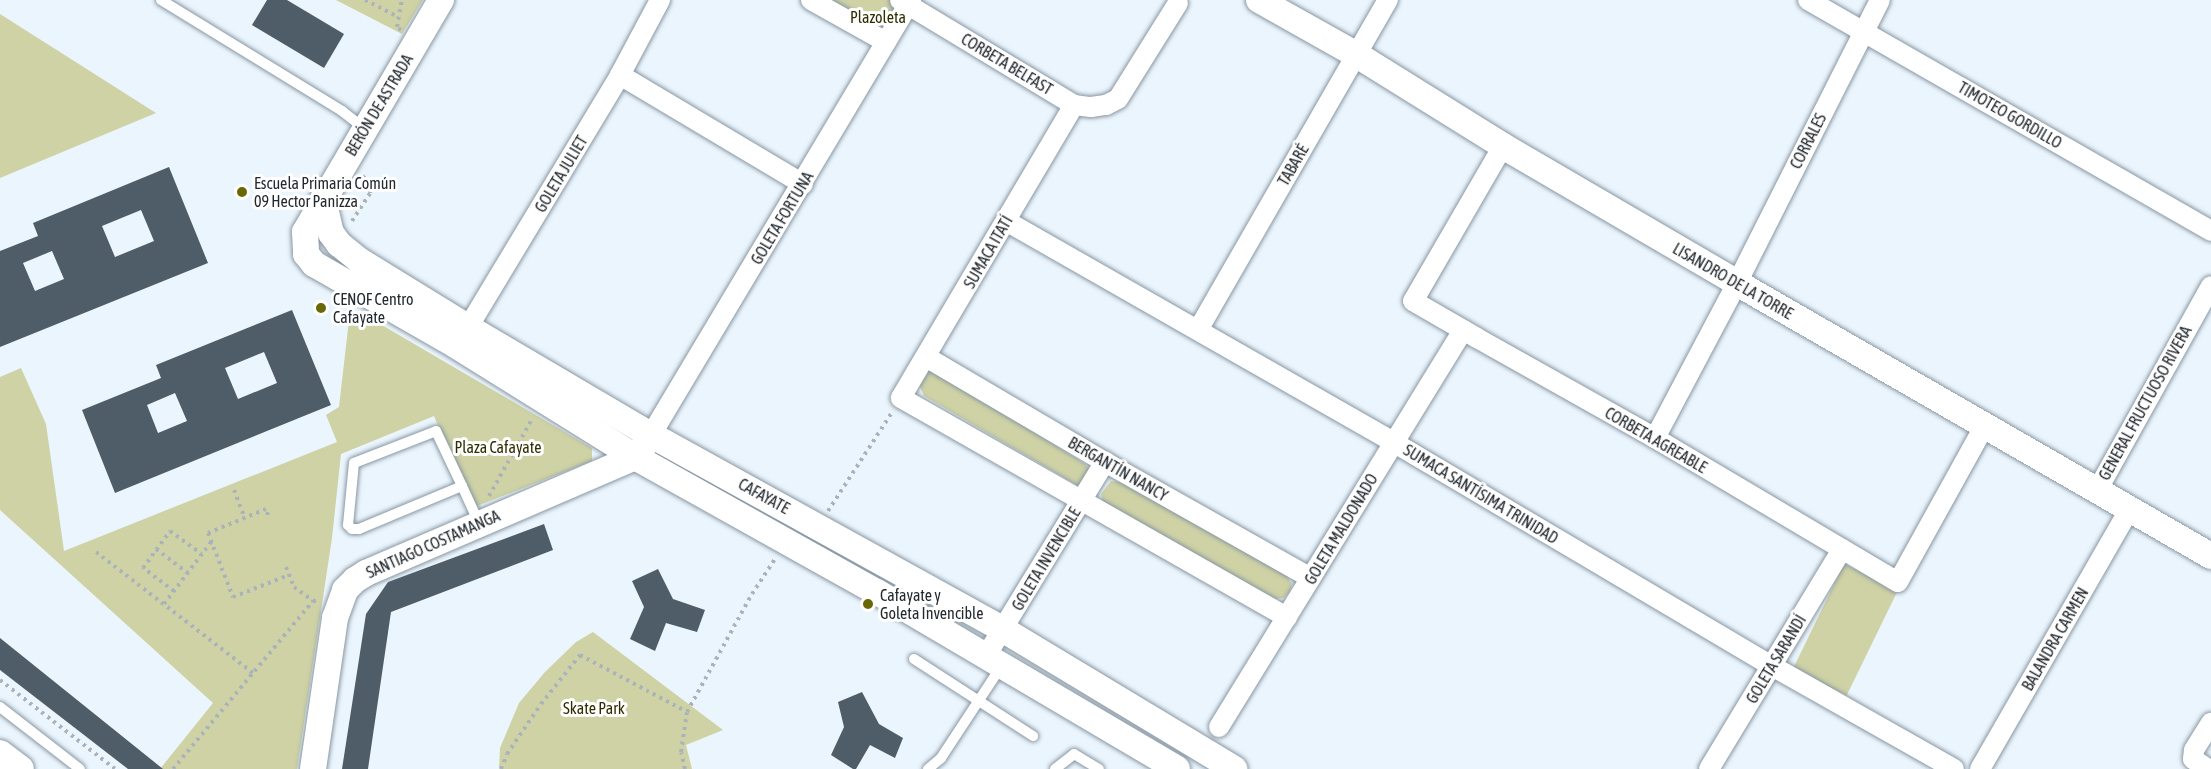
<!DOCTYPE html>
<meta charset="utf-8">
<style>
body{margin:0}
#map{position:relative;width:2211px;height:769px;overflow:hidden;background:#ebf5fd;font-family:"Asap Condensed",sans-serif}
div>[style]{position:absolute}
.green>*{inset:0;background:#cfd2a5;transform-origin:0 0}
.building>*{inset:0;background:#4f5d68}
.path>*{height:4px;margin-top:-2px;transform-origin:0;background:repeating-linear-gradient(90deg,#aab3ba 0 3px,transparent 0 7.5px)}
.roads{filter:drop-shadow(0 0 2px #8897a3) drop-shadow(0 0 2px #8897a3)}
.service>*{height:10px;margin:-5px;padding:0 5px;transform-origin:5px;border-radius:5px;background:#fff}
.minor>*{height:20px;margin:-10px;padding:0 10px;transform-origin:10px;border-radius:10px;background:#fff}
.tertiary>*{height:26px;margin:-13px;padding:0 13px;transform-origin:13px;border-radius:13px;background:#fff}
.dots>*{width:16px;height:16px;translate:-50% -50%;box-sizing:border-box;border:3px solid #fff;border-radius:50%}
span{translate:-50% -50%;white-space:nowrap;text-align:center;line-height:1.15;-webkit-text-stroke:6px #fff;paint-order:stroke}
.park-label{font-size:16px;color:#2e2e00}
.street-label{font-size:16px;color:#23292e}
.poi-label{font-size:16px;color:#23292e}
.left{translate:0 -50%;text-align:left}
</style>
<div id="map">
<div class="green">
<div style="clip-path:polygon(336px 0,423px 0,402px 34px)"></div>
<div style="clip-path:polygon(811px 0,900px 0,886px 42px)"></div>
<div style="clip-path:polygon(0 14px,156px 113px,0 178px)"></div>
<div style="clip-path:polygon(363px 314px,592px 448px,592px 461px,472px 508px,434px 416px,341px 454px,332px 538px,297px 769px,160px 769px,213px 703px,0 510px,0 377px,21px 368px,46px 424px,64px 551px,337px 442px,326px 415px,339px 407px,349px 320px)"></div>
<div style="clip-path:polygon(929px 369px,936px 370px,1085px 464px,1090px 471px,1084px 483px,1077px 485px,924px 396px,918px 382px)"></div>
<div style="clip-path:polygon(1111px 481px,1122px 482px,1287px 576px,1292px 584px,1290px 591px,1284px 598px,1274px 599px,1103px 503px,1101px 494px)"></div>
<div style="left:1844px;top:564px;width:60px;height:117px;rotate:26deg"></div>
<div style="clip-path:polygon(593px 632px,723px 730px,686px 745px,692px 769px,499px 769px,500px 748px,519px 703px,545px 672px,576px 642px)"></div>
</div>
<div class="building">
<div style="clip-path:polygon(267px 0,287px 0,344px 34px,324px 68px,252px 25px)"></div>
<div style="clip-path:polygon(evenodd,169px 167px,208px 263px,0 347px,0 251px,38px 236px,33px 223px,169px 167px,141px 210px,154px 241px,115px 257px,102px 226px,141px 210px,169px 167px,52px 251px,64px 279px,35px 291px,23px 263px,52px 251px)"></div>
<div style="clip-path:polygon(evenodd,292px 310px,331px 405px,115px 493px,82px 410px,161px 378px,156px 365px,292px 310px,264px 352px,277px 383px,238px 399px,225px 368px,264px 352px,292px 310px,175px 393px,187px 421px,158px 433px,147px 405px,175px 393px)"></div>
<div style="clip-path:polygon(544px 524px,553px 550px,391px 612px,368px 769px,342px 769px,366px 614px,388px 582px)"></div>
<div style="clip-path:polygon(658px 569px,673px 599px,705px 610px,697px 632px,666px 623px,655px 651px,630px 639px,644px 607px,632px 581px)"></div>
<div style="clip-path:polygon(0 638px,163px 769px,128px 769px,0 670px)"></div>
<div style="clip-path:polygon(862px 692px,879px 724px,903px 738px,895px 758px,870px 745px,856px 769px,853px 769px,831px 755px,844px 727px,838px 702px)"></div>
</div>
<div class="path">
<div style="left:365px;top:0;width:37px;rotate:27deg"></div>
<div style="left:401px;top:30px;width:5px;rotate:-143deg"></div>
<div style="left:397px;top:27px;width:27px;rotate:-80deg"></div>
<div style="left:352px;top:221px;width:33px;rotate:-57deg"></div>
<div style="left:370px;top:193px;width:11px;rotate:-85deg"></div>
<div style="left:371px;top:182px;width:11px;rotate:-146deg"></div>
<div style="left:234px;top:490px;width:30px;rotate:69deg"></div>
<div style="left:489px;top:496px;width:88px;rotate:-60.8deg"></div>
<div style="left:828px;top:511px;width:116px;rotate:-57deg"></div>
<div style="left:268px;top:515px;width:6px;rotate:-108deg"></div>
<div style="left:266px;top:509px;width:63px;rotate:157.5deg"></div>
<div style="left:208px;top:533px;width:69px;rotate:68.7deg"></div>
<div style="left:233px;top:597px;width:60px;rotate:-21.4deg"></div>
<div style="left:156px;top:549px;width:40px;rotate:37deg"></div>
<div style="left:96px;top:552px;width:198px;rotate:37.6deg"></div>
<div style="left:286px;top:567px;width:22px;rotate:68deg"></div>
<div style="left:294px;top:587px;width:24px;rotate:36deg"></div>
<div style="left:174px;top:591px;width:39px;rotate:-143deg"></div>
<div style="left:143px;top:568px;width:46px;rotate:-53.9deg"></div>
<div style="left:170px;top:531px;width:39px;rotate:36deg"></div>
<div style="left:164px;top:604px;width:78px;rotate:-52.8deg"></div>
<div style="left:0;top:680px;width:145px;rotate:37.7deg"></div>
<div style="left:173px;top:769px;width:219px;rotate:-50.2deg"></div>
<div style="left:313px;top:601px;width:5px"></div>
<div style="left:501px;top:769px;width:16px;rotate:-68deg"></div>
<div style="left:507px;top:754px;width:60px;rotate:-55.8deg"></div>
<div style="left:541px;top:704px;width:63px;rotate:-51.5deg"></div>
<div style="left:580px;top:655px;width:121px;rotate:28deg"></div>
<div style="left:685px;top:769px;width:17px;rotate:-103deg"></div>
<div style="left:681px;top:752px;width:40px;rotate:-81.5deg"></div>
<div style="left:687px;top:712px;width:135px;rotate:-61.2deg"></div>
<div style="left:752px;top:594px;width:42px;rotate:-56.7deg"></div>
</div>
<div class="roads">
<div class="service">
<div style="left:161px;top:0;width:212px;rotate:31.5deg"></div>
<div style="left:342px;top:111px;width:29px;rotate:38deg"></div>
<div style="left:436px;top:431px;width:61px;rotate:64.7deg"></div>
<div style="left:462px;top:486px;width:112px;rotate:157.3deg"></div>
<div style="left:359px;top:529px;width:7px;rotate:180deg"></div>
<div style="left:352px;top:529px;width:6px;rotate:-135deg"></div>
<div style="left:348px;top:525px;width:62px;rotate:-84.5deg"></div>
<div style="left:354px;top:463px;width:88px;rotate:-21.3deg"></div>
<div style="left:462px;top:486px;width:41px;rotate:65.3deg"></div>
<div style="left:914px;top:659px;width:142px;rotate:32.9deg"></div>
<div style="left:0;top:707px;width:101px;rotate:37.8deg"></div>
<div style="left:928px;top:769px;width:17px;rotate:-40deg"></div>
<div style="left:941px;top:758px;width:111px;rotate:-56.7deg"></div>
<div style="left:1055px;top:769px;width:24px;rotate:-38deg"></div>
<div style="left:1074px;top:754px;width:29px;rotate:31deg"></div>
</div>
<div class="minor">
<div style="left:811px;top:0;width:86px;rotate:29.2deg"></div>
<div style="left:900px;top:0;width:203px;rotate:31.1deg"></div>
<div style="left:1074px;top:105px;width:17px;rotate:7deg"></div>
<div style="left:1091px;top:107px;width:15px;rotate:-8deg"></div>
<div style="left:1106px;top:105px;width:13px;rotate:-27deg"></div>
<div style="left:1118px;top:99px;width:113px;rotate:-58deg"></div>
<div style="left:1808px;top:0;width:465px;rotate:29.8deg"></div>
<div style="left:620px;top:75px;width:213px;rotate:30.8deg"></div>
<div style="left:1074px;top:105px;width:340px;rotate:120.6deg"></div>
<div style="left:901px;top:398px;width:444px;rotate:29.6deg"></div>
<div style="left:1503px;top:146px;width:179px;rotate:120.1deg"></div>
<div style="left:1413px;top:301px;width:74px;rotate:30deg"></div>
<div style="left:1477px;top:338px;width:204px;rotate:29.3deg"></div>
<div style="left:1655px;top:438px;width:282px;rotate:30.7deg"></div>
<div style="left:1898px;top:582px;width:179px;rotate:-61deg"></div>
<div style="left:1006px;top:221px;width:446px;rotate:29.7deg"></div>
<div style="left:1393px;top:442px;width:440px;rotate:30.6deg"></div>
<div style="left:1772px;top:666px;width:209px;rotate:29.5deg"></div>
<div style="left:1198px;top:330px;width:381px;rotate:-60.1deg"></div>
<div style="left:461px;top:339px;width:308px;rotate:-58.9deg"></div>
<div style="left:620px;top:75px;width:85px;rotate:-61.9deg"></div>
<div style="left:926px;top:357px;width:208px;rotate:30.4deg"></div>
<div style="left:1105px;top:462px;width:236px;rotate:29.4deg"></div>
<div style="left:651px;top:435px;width:507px;rotate:-59.13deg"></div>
<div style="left:1655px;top:438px;width:175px;rotate:-62.1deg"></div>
<div style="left:1737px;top:283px;width:317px;rotate:-63.2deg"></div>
<div style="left:2098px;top:489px;width:232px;rotate:-60.9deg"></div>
<div style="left:986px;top:656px;width:228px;rotate:-58.5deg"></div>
<div style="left:1219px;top:727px;width:466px;rotate:-58.4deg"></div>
<div style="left:1709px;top:769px;width:257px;rotate:-58.8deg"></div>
<div style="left:1980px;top:769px;width:301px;rotate:-60.1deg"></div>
<div style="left:2208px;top:769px;width:18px;rotate:-146deg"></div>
<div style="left:2193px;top:759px;width:9px;rotate:-84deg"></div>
<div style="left:2194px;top:750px;width:32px;rotate:-58deg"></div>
</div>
<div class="tertiary">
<div style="left:441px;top:0;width:269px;rotate:120.4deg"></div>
<div style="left:305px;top:232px;width:22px;rotate:87deg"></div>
<div style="left:306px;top:254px;width:13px;rotate:51deg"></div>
<div style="left:314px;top:264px;width:165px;rotate:29.8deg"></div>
<div style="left:457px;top:346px;width:210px;rotate:31.9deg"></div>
<div style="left:635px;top:457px;width:277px;rotate:29.2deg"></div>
<div style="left:877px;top:592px;width:348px;rotate:30.5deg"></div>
<div style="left:1259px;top:0;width:112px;rotate:29.3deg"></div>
<div style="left:1357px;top:55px;width:172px;rotate:31.9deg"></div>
<div style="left:1503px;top:146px;width:271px;rotate:30.3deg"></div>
<div style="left:1737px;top:283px;width:547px;rotate:29.94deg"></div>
<div style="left:323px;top:199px;width:35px;rotate:77deg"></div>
<div style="left:331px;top:233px;width:14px;rotate:54deg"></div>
<div style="left:339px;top:244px;width:27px;rotate:39deg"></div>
<div style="left:360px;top:261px;width:128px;rotate:31.6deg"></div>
<div style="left:469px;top:328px;width:211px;rotate:30.5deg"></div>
<div style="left:651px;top:435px;width:403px;rotate:28.9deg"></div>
<div style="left:1004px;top:630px;width:269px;rotate:31.1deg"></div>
<div style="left:0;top:753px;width:26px;rotate:37deg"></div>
<div style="left:313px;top:769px;width:153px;rotate:-81.7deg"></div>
<div style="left:335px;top:618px;width:30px;rotate:-70deg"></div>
<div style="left:345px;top:590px;width:14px;rotate:-45deg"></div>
<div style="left:355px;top:580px;width:13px;rotate:-32deg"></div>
<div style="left:366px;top:573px;width:293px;rotate:-23.3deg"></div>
<div style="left:635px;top:457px;width:13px;rotate:-51deg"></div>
</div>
</div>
<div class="dots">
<div style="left:242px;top:192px;background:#686805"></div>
<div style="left:321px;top:308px;background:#686805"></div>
<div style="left:868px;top:604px;background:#686805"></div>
</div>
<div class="park-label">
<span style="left:878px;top:17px">Plazoleta</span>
<span style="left:498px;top:447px">Plaza Cafayate</span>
<span style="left:594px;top:708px">Skate Park</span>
</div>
<div class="street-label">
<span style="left:1007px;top:64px;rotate:31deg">CORBETA BELFAST</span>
<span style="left:379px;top:105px;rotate:-59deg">BERÓN DE ASTRADA</span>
<span style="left:2010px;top:115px;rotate:30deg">TIMOTEO GORDILLO</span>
<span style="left:1808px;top:141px;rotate:-63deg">CORRALES</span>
<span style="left:1293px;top:165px;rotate:-60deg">TABARÉ</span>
<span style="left:561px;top:174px;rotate:-59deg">GOLETA JULIET</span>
<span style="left:782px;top:218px;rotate:-59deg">GOLETA FORTUNA</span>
<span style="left:988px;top:252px;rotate:-60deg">SUMACA ITATÍ</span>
<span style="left:1733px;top:281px;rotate:30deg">LISANDRO DE LA TORRE</span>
<span style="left:2145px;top:403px;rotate:-61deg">GENERAL FRUCTUOSO RIVERA</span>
<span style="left:1656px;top:440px;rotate:30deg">CORBETA AGREABLE</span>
<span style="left:1118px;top:469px;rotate:30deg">BERGANTÍN NANCY</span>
<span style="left:1481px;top:494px;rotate:31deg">SUMACA SANTÍSIMA TRINIDAD</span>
<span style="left:764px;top:496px;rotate:29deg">CAFAYATE</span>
<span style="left:1341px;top:529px;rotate:-59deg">GOLETA MALDONADO</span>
<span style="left:433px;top:544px;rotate:-24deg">SANTIAGO COSTAMANGA</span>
<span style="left:1046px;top:559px;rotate:-59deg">GOLETA INVENCIBLE</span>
<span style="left:2055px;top:639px;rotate:-60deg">BALANDRA CARMEN</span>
<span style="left:1776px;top:659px;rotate:-59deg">GOLETA SARANDÍ</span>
</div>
<div class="poi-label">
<span class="left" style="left:254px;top:192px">Escuela Primaria Común<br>09 Hector Panizza</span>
<span class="left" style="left:333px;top:308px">CENOF Centro<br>Cafayate</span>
<span class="left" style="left:880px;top:604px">Cafayate y<br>Goleta Invencible</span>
</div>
</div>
